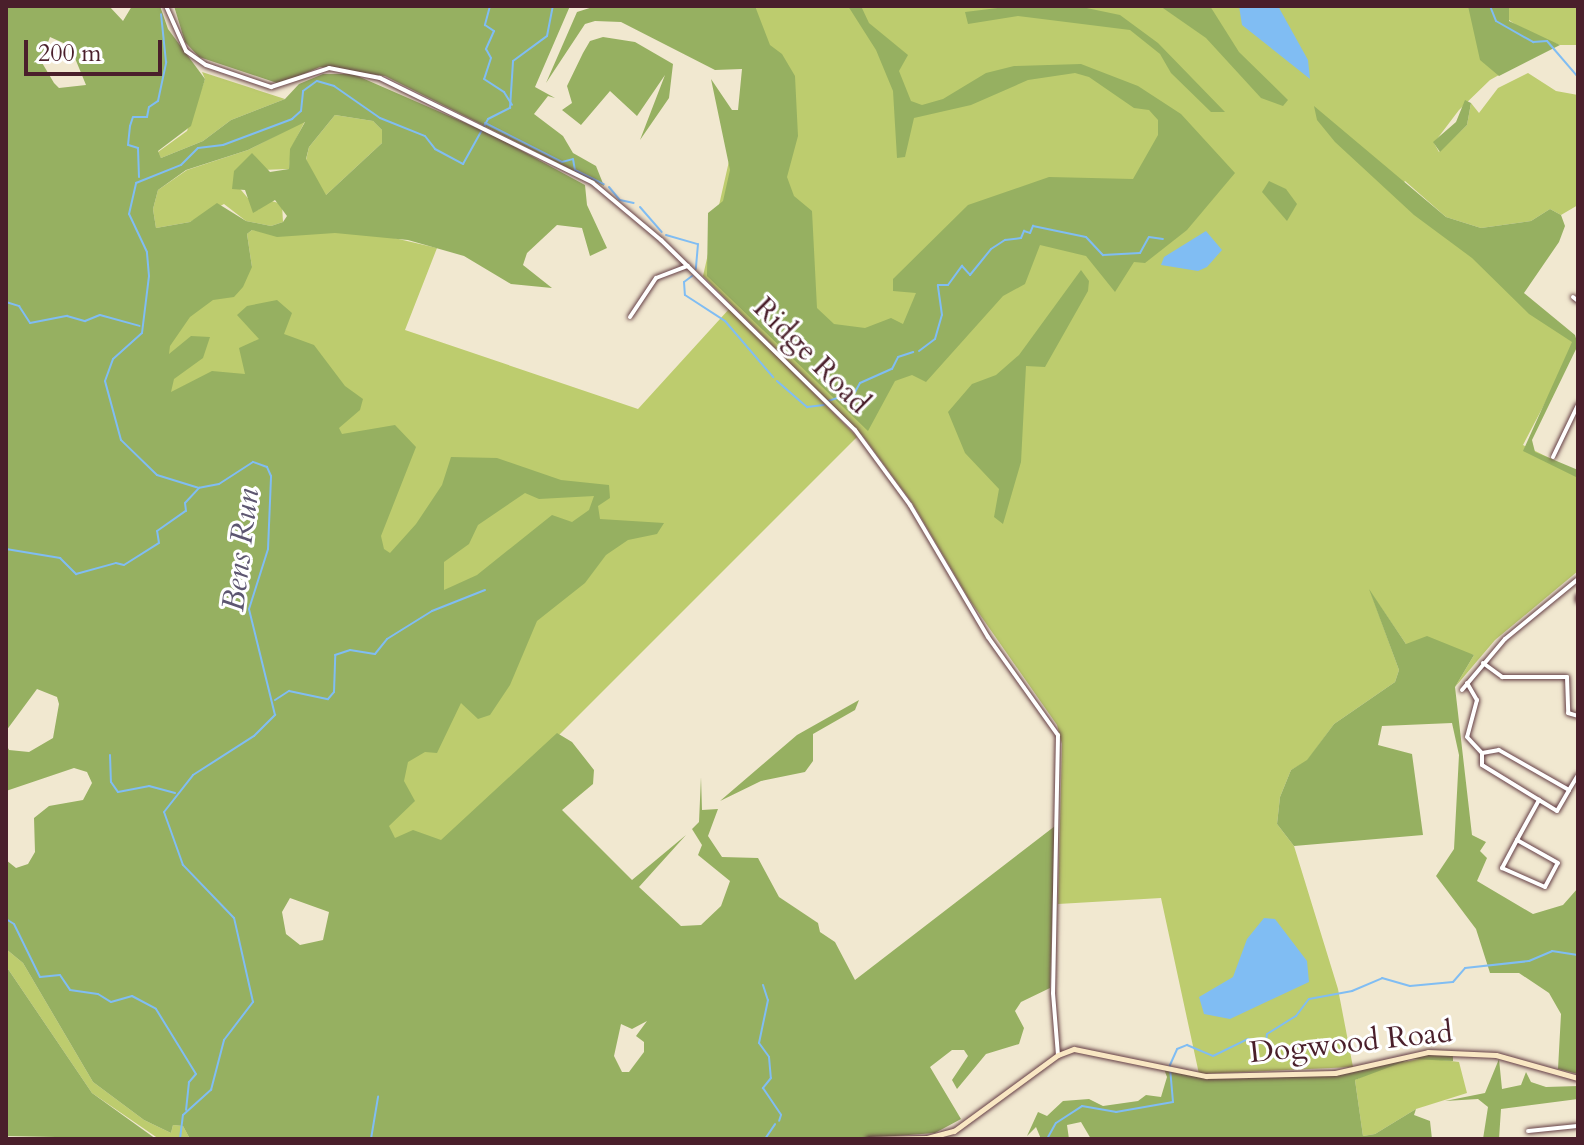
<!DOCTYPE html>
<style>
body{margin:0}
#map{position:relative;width:1584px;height:1145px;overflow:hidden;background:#f1e8d0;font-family:Cardo,serif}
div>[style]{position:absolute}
.green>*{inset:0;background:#bdcc6e}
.forest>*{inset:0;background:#96b061}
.water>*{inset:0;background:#80bdf3}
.stream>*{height:2px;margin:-1px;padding:0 1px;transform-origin:1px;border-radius:1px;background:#80bdf3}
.roads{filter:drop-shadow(0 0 2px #633d44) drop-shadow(0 0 2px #633d44)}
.street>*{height:4px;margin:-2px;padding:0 2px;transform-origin:2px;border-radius:2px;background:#fff}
.secondary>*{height:5px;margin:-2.5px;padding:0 2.5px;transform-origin:2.5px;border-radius:2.5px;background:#f9e7c3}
span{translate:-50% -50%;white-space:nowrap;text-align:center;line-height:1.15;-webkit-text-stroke:6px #fff;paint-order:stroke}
.street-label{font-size:30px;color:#4a1f2b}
.water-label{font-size:32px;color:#5d5671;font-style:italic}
.frame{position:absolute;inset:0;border:8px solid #4a1f2b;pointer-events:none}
.scale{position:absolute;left:24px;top:40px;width:138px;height:36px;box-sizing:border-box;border:4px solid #4a1f2b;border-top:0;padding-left:10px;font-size:24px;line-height:28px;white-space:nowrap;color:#4a1f2b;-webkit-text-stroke:6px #fff;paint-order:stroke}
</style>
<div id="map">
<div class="green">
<div style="clip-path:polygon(696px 6px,1476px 6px,1515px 66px,1490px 80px,1459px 110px,1434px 143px,1439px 152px,1467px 125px,1471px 103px,1479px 113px,1498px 88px,1528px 73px,1556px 91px,1578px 95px,1578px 205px,1561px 215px,1550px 209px,1531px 221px,1481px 228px,1446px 217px,1405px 181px,1399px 188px,1577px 342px,1523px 445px,1578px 472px,1578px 571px,1495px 640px,1455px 687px,1474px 655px,1406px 644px,1371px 593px,1399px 670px,1395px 682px,1334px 724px,1307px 761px,1291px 770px,1280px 797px,1277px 824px,1294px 846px,1338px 989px,1353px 1067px,1199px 1074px,1161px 898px,1058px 904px,1062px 744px,1057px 725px,969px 599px,913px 504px,863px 436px,703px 276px,753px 55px)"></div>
<div style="clip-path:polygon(1509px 6px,1578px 6px,1578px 45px,1560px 45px,1529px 34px,1509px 20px)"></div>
<div style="clip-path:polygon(202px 72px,285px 99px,231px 120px,203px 141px,161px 158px,158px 152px,187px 131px,205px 79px)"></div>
<div style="clip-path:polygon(335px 115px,373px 121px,382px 130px,382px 143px,325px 196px,306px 160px,309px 147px)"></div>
<div style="clip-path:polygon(305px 121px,291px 149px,289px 169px,235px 171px,236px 184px,258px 210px,268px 200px,282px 204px,283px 222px,271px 226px,246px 221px,224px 204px,190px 222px,156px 228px,153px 209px,158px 190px,187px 170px,248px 150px)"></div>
<div style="clip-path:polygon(6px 169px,252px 267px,247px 234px,252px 230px,377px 234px,437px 248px,405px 330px,638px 409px,730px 308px,857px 437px,382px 912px)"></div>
<div style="clip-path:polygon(6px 949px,23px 963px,93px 1082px,144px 1120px,171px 1133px,173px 1125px,183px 1126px,190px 1139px,159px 1139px,92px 1093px,6px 966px)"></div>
<div style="clip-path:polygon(1426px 1058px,1459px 1062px,1467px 1093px,1416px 1109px,1375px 1134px,1363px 1136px,1355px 1080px,1390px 1064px)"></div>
</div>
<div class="forest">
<div style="clip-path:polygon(evenodd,6px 6px,109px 6px,123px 21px,132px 6px,160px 6px,168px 29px,205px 79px,191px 126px,158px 151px,161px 158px,203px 141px,231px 120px,285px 99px,299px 84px,323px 74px,353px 74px,493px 135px,585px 185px,587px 205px,607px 248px,590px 256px,582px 228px,557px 225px,527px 253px,523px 265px,552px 288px,511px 284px,464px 256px,408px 240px,335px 233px,277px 237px,252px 230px,247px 234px,252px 267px,243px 287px,234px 297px,213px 300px,190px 317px,170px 346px,169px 354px,191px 336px,210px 337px,203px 358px,174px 379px,171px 392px,212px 371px,245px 374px,239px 348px,259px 339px,237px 315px,247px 306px,277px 300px,292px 313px,284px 334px,314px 345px,345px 386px,363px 399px,360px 410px,339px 428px,342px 434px,395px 425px,416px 447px,381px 536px,384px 549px,390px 553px,416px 524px,442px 485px,451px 457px,497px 458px,561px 480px,609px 485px,610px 498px,598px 506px,600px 519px,664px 523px,657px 534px,628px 540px,606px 555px,585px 583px,537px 621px,510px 685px,490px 715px,478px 719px,461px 703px,437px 753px,425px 752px,408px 762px,404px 781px,415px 801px,389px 826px,395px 838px,413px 830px,441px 840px,557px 733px,572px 742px,594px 770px,593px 784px,562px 810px,632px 880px,686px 835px,639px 887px,681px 926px,701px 925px,721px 906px,730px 881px,698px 855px,702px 845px,692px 829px,699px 822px,701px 777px,702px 810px,718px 809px,708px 836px,722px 857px,758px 858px,779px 897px,818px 923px,820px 932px,835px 942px,855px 980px,1055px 826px,1050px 988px,1021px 1002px,1015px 1011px,1024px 1028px,1019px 1044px,986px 1054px,957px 1089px,952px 1080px,968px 1056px,964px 1050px,952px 1050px,930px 1067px,961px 1119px,935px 1133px,855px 1139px,190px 1139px,183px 1126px,173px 1125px,171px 1133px,144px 1120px,93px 1082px,23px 963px,6px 949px,6px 860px,16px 868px,28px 864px,35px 852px,34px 818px,49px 806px,83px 800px,92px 783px,87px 772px,74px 768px,6px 791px,6px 744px,9px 750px,29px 752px,53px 738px,59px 704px,57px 697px,37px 689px,6px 731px,6px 6px,50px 37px,70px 46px,86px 85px,59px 88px,54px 83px,41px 61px,50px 37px,6px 6px,335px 115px,373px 121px,382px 130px,382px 143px,326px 195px,306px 159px,309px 147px,335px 115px,6px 6px,305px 122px,290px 149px,289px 169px,270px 172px,252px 153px,234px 171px,232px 189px,245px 190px,253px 213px,275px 200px,287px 216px,283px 222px,271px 226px,246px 221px,217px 203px,190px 222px,156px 228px,153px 209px,158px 190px,186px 170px,248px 150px,305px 122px,6px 6px,525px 493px,539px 499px,594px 496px,589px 510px,572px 522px,552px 515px,477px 575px,444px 590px,444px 562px,469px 544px,478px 525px,525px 493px,6px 6px,290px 898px,329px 912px,323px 940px,300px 945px,286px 934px,282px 912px,290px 898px,6px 6px,647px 1021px,636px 1036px,644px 1042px,644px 1052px,629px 1072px,622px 1072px,614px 1056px,621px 1024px,632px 1029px,647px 1021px)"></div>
<div style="clip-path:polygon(174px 6px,570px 6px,535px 87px,555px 98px,548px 96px,534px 114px,563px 136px,573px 153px,596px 166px,604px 186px,385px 76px,320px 67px,280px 84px,199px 57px,185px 42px)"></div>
<div style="clip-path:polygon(596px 6px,755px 6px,770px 45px,782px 54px,795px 76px,798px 136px,787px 177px,794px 196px,812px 211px,817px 308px,834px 324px,865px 328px,891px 318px,903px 324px,916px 293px,893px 291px,893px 279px,968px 205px,1049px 177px,1133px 179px,1158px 135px,1158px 120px,1149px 110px,1134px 108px,1089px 77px,1075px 73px,1028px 80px,971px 105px,914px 118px,905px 157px,897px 158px,893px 91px,876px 50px,848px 6px,861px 6px,869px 23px,908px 55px,899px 71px,911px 101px,922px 105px,943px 99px,986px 73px,1014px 66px,1081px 64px,1138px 86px,1181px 114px,1235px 173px,1187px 230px,1145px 263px,1134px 262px,1115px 292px,1086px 256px,1040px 245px,1025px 284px,1003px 296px,926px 382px,912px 375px,895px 381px,868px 431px,707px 276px,708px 213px,723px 201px,730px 170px,711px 79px,732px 110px,738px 110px,742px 69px,715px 70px,621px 22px,595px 21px,585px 24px,546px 83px,577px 12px)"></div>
<div style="clip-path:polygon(1014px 6px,1077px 6px,1120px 15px,1158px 43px,1225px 112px,1211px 112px,1171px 73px,1160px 54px,1130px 30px,1018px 16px,968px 24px,965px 12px)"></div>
<div style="clip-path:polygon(1160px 6px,1210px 6px,1239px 52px,1288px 100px,1283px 106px,1261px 98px,1206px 38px)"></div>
<div style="clip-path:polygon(1468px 6px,1509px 6px,1509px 21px,1560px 45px,1499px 76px,1480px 60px)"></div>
<div style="clip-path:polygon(603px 37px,635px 42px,673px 64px,669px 98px,640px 140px,665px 75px,637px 116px,610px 91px,581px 125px,562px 110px,572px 103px,567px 86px,583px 53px,590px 41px)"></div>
<div style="clip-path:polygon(1465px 100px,1471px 103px,1467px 125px,1440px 152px,1433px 142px,1456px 122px)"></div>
<div style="clip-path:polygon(1314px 106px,1446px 217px,1481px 228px,1531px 221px,1550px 209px,1561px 215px,1565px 226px,1559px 242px,1524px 293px,1575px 335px,1578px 345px,1532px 440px,1535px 452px,1578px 470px,1578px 478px,1523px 451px,1572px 342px,1529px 314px,1472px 258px,1414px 215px,1335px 142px,1317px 120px)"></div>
<div style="clip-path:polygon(1269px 181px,1286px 189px,1297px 204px,1287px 221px,1262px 192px)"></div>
<div style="clip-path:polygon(1081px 270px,1089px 281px,1088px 291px,1045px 367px,1026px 366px,1021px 462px,1003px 524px,994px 517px,999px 489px,965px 453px,948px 412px,972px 384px,996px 375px,1019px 355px)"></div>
<div style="clip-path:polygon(1369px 589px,1406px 644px,1427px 636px,1474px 655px,1455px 687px,1472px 835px,1486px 842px,1480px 851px,1487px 858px,1477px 881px,1533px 914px,1563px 905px,1578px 888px,1578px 1074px,1558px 1069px,1561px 1014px,1549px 993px,1519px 973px,1490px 973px,1476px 929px,1436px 876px,1454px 849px,1459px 755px,1452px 723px,1382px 726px,1378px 745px,1412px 754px,1423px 835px,1294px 846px,1277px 824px,1280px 797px,1291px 770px,1307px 760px,1334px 724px,1395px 682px,1399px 670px)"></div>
<div style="clip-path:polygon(859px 700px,855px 710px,813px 734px,813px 761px,805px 772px,761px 781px,720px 801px,797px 735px)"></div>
<div style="clip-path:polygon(6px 966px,92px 1093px,156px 1139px,6px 1136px)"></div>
<div style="clip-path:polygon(1426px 1054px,1453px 1055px,1453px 1061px,1411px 1059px,1355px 1080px,1363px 1136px,1375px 1134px,1416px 1109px,1414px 1115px,1430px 1121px,1432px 1139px,1091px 1139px,1081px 1122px,1067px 1125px,1069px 1139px,1041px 1139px,1036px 1127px,1027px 1136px,1038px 1112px,1047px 1116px,1063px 1101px,1089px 1099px,1103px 1106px,1138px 1101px,1146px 1095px,1161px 1097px,1167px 1077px,1164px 1069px,1216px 1079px,1319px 1076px)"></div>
<div style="clip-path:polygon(1499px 1059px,1502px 1089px,1521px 1085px,1526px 1072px,1531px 1082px,1546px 1087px,1578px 1086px,1578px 1099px,1501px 1109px,1499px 1139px,1483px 1139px,1488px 1107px,1478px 1099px,1445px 1101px,1485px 1093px)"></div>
</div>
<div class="water">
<div style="clip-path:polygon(1239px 6px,1278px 6px,1308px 60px,1310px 79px,1242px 25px)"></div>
<div style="clip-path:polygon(1206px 231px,1222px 250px,1207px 267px,1198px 271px,1161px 265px,1164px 257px)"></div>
<div style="clip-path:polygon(1264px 918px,1275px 919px,1307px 961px,1309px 982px,1230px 1019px,1204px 1014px,1199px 997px,1233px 977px,1247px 939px)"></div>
</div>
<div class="stream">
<div style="left:490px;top:6px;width:20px;rotate:105deg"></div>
<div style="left:485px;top:25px;width:11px;rotate:34deg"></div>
<div style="left:494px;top:31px;width:20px;rotate:114deg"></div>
<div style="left:486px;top:49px;width:10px;rotate:61deg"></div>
<div style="left:491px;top:58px;width:22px;rotate:108deg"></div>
<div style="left:484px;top:79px;width:24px;rotate:33deg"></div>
<div style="left:504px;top:92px;width:15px;rotate:58deg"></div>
<div style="left:1490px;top:6px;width:16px;rotate:68deg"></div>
<div style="left:1496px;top:21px;width:43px;rotate:29.6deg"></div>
<div style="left:1533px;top:42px;width:14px;rotate:-4deg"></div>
<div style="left:1547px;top:41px;width:48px;rotate:49.3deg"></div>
<div style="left:485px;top:123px;width:86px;rotate:26.9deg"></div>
<div style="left:562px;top:162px;width:11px;rotate:-15deg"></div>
<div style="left:573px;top:159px;width:11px;rotate:80deg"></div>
<div style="left:575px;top:170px;width:32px;rotate:26deg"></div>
<div style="left:139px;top:177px;width:29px;rotate:-92deg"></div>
<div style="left:138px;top:148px;width:10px;rotate:-163deg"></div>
<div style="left:128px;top:145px;width:19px;rotate:-84deg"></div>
<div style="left:130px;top:126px;width:9px;rotate:-72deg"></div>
<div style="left:133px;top:117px;width:14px"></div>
<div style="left:147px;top:117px;width:10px;rotate:-79deg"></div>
<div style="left:149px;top:107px;width:11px;rotate:-34deg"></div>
<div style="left:158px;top:101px;width:40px;rotate:-78deg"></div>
<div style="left:166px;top:62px;width:48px;rotate:-95.9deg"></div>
<div style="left:609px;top:187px;width:17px;rotate:50deg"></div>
<div style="left:620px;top:200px;width:14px;rotate:12deg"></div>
<div style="left:640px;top:207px;width:33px;rotate:49deg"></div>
<div style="left:666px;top:235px;width:33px;rotate:16deg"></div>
<div style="left:698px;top:244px;width:25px;rotate:95deg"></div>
<div style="left:692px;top:276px;width:10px;rotate:143deg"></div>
<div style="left:684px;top:282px;width:13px;rotate:86deg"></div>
<div style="left:685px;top:295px;width:48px;rotate:33deg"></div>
<div style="left:725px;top:321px;width:74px;rotate:49.4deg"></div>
<div style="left:6px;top:302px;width:14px;rotate:17deg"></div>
<div style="left:19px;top:306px;width:20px;rotate:57deg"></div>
<div style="left:30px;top:323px;width:38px;rotate:-11deg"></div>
<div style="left:67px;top:316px;width:19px;rotate:16deg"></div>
<div style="left:85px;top:321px;width:16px;rotate:-22deg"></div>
<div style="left:100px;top:315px;width:41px;rotate:15.4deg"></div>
<div style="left:919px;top:351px;width:20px;rotate:-37deg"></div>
<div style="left:935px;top:339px;width:25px;rotate:-74deg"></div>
<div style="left:942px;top:315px;width:30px;rotate:-98deg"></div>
<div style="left:938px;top:285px;width:10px"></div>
<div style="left:948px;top:285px;width:24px;rotate:-54deg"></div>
<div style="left:962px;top:266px;width:12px;rotate:48deg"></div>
<div style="left:970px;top:275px;width:33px;rotate:-51deg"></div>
<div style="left:991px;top:249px;width:17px;rotate:-33deg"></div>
<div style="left:1005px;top:240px;width:16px;rotate:-7deg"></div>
<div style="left:1021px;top:238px;width:8px;rotate:-67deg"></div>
<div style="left:1024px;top:231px;width:6px;rotate:18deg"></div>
<div style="left:1030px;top:233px;width:8px;rotate:-67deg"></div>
<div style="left:1033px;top:226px;width:54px;rotate:11.7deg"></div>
<div style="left:1086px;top:237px;width:25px;rotate:47deg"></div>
<div style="left:1103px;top:255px;width:37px;rotate:-3deg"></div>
<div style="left:1140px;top:253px;width:18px;rotate:-61deg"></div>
<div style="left:1149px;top:237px;width:14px;rotate:8deg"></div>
<div style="left:777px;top:381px;width:40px;rotate:41deg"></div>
<div style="left:807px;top:407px;width:17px;rotate:-7deg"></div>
<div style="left:828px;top:401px;width:28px;rotate:-18deg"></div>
<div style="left:855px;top:392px;width:10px;rotate:-61deg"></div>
<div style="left:860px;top:383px;width:35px;rotate:-24deg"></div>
<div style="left:892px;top:369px;width:13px;rotate:-63deg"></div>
<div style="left:898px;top:357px;width:16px;rotate:-18deg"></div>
<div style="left:6px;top:549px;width:55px;rotate:9.5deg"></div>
<div style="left:60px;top:558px;width:23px;rotate:45deg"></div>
<div style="left:76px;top:574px;width:41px;rotate:-15.4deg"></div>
<div style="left:116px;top:563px;width:8px;rotate:14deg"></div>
<div style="left:124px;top:565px;width:41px;rotate:-32.2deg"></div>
<div style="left:159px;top:543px;width:12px;rotate:-99deg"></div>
<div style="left:157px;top:531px;width:35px;rotate:-35deg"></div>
<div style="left:186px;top:511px;width:8px;rotate:-97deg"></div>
<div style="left:185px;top:503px;width:21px;rotate:-47deg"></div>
<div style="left:275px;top:700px;width:17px;rotate:-33deg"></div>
<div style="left:289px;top:691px;width:40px;rotate:12deg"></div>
<div style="left:328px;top:699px;width:9px;rotate:-49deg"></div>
<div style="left:334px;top:692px;width:37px;rotate:-88deg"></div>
<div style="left:335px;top:655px;width:16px;rotate:-18deg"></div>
<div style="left:350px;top:650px;width:25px;rotate:9deg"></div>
<div style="left:375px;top:654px;width:19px;rotate:-51deg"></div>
<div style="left:387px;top:639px;width:53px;rotate:-31.9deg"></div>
<div style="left:432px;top:611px;width:57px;rotate:-21.6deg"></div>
<div style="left:110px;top:755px;width:27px;rotate:88deg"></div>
<div style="left:111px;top:782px;width:12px;rotate:55deg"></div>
<div style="left:118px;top:792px;width:32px;rotate:-11deg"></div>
<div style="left:149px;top:786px;width:27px;rotate:15deg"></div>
<div style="left:6px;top:919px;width:9px;rotate:32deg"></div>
<div style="left:14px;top:924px;width:59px;rotate:63.9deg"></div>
<div style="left:40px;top:977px;width:20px;rotate:-6deg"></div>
<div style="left:60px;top:975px;width:18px;rotate:56deg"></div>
<div style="left:70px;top:990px;width:28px;rotate:8deg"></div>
<div style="left:98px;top:994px;width:15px;rotate:32deg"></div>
<div style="left:111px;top:1002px;width:22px;rotate:-16deg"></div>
<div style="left:132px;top:996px;width:27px;rotate:28deg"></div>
<div style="left:156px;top:1009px;width:76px;rotate:58.4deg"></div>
<div style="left:196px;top:1074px;width:11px;rotate:131deg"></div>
<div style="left:189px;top:1082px;width:28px;rotate:96deg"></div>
<div style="left:763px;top:985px;width:16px;rotate:72deg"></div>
<div style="left:768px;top:1000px;width:44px;rotate:101.8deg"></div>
<div style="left:759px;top:1043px;width:17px;rotate:54deg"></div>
<div style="left:769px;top:1057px;width:21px;rotate:85deg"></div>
<div style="left:771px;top:1078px;width:13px;rotate:129deg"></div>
<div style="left:763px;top:1088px;width:32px;rotate:56deg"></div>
<div style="left:781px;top:1115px;width:6px;rotate:108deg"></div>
<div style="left:180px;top:1139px;width:24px;rotate:-83deg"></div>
<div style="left:183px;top:1115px;width:38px;rotate:-42deg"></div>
<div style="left:211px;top:1090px;width:52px;rotate:-75.4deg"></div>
<div style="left:224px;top:1040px;width:48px;rotate:-52.7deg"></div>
<div style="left:253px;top:1002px;width:86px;rotate:-102.7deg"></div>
<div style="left:234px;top:918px;width:74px;rotate:-133.9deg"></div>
<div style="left:183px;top:865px;width:56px;rotate:-109.7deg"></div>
<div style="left:164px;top:812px;width:47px;rotate:-51.9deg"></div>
<div style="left:193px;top:775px;width:72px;rotate:-32.6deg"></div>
<div style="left:254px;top:736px;width:30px;rotate:-45deg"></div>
<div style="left:275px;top:715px;width:109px;rotate:-103.8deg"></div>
<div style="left:249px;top:609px;width:63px;rotate:-72.4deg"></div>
<div style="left:268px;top:549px;width:73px;rotate:-87.6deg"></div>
<div style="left:271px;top:476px;width:10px;rotate:-114deg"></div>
<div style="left:267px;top:467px;width:15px;rotate:-160deg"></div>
<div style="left:253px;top:462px;width:40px;rotate:147.1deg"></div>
<div style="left:219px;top:484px;width:20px;rotate:169deg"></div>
<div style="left:199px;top:488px;width:44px;rotate:-162.8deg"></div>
<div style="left:157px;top:475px;width:50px;rotate:-135.8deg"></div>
<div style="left:121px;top:440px;width:61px;rotate:-105.2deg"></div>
<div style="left:105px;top:381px;width:23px;rotate:-70deg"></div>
<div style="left:113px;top:359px;width:39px;rotate:-42deg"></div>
<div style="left:142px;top:333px;width:57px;rotate:-83deg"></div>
<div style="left:149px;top:276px;width:24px;rotate:-95deg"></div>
<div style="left:147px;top:252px;width:42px;rotate:-115.3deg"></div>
<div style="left:129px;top:214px;width:32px;rotate:-77deg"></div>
<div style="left:136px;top:183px;width:48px;rotate:-21.8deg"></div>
<div style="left:181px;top:165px;width:24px;rotate:-45deg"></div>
<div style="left:198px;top:148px;width:25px;rotate:-7deg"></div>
<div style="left:223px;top:145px;width:74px;rotate:-20.6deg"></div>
<div style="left:292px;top:119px;width:12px;rotate:-42deg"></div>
<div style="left:301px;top:111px;width:20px;rotate:-84deg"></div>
<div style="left:303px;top:91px;width:17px;rotate:-36deg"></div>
<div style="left:317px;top:81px;width:18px;rotate:16deg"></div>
<div style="left:334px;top:86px;width:56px;rotate:34.8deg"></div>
<div style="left:380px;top:118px;width:48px;rotate:21.8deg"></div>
<div style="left:425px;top:136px;width:16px;rotate:52deg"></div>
<div style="left:435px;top:149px;width:32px;rotate:28deg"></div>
<div style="left:463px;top:164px;width:51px;rotate:-60.9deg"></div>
<div style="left:488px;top:119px;width:25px;rotate:-27deg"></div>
<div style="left:510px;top:108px;width:47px;rotate:-86.3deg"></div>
<div style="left:513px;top:61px;width:42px;rotate:-36.3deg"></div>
<div style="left:547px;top:36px;width:31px;rotate:-79deg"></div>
<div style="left:371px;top:1139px;width:43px;rotate:-80.5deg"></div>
<div style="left:765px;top:1139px;width:18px;rotate:-56deg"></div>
<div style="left:1047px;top:1139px;width:18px;rotate:-61deg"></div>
<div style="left:1056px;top:1123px;width:31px;rotate:-33deg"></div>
<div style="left:1082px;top:1106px;width:35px;rotate:10deg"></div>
<div style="left:1116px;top:1112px;width:58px;rotate:-10deg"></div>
<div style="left:1173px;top:1102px;width:37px;rotate:-95deg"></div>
<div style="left:1170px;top:1065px;width:17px;rotate:-66deg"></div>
<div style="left:1177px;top:1049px;width:11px;rotate:-22deg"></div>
<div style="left:1187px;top:1045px;width:28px;rotate:23deg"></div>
<div style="left:1213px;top:1056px;width:39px;rotate:-26deg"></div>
<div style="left:1248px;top:1039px;width:18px;rotate:13deg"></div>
<div style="left:1266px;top:1043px;width:9px;rotate:-84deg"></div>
<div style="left:1267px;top:1034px;width:34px;rotate:-32deg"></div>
<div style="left:1296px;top:1016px;width:21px;rotate:-53deg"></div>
<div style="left:1309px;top:999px;width:44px;rotate:-10.5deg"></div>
<div style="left:1352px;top:991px;width:33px;rotate:-23deg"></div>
<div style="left:1382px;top:978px;width:29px;rotate:16deg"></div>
<div style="left:1410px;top:986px;width:43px;rotate:-5.3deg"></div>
<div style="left:1453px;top:982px;width:18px;rotate:-49deg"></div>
<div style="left:1465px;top:968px;width:64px;rotate:-6.2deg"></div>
<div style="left:1529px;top:961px;width:25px;rotate:-23deg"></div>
<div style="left:1552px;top:951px;width:26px;rotate:9deg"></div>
</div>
<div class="roads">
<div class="street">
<div style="left:166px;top:6px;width:49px;rotate:66deg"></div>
<div style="left:186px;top:51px;width:24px;rotate:35deg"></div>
<div style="left:206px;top:65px;width:69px;rotate:18.7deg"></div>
<div style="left:271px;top:87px;width:61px;rotate:-18.1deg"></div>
<div style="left:329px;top:68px;width:52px;rotate:11.1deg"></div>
<div style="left:380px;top:78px;width:237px;rotate:26.2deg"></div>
<div style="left:593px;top:183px;width:89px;rotate:40deg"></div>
<div style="left:661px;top:240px;width:272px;rotate:44.4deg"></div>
<div style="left:855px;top:430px;width:93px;rotate:53.7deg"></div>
<div style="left:910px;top:505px;width:153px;rotate:59.4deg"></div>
<div style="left:988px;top:637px;width:120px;rotate:54.5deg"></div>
<div style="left:1058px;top:735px;width:258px;rotate:91.1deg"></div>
<div style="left:1053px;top:993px;width:62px;rotate:85.4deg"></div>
<div style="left:1573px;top:297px;width:6px;rotate:39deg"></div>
<div style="left:630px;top:317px;width:47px;rotate:-56.3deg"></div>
<div style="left:656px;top:278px;width:34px;rotate:-21deg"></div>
<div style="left:1553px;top:457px;width:58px;rotate:-64.3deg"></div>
<div style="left:1578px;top:596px;width:5px;rotate:90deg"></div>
<div style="left:1483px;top:663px;width:24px;rotate:36deg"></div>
<div style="left:1502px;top:677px;width:65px"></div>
<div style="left:1567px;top:677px;width:36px;rotate:88deg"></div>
<div style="left:1568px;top:713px;width:10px;rotate:17deg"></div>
<div style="left:1467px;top:683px;width:20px;rotate:60deg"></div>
<div style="left:1477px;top:700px;width:38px;rotate:105deg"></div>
<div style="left:1467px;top:737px;width:22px;rotate:47deg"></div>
<div style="left:1482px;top:753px;width:12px;rotate:90deg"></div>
<div style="left:1482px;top:765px;width:88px;rotate:31.5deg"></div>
<div style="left:1557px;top:811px;width:24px;rotate:-60deg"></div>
<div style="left:1569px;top:790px;width:81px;rotate:-150.3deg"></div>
<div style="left:1499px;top:750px;width:17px;rotate:170deg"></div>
<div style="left:1462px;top:690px;width:67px;rotate:-49.9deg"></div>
<div style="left:1505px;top:639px;width:94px;rotate:-39.4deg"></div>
<div style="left:1569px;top:790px;width:17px;rotate:-59deg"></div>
<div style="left:1517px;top:840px;width:32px;rotate:118deg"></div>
<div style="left:1502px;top:868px;width:47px;rotate:23.8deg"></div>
<div style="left:1545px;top:887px;width:27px;rotate:-62deg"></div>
<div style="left:1558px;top:863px;width:47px;rotate:-150.7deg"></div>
<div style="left:1517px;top:840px;width:46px;rotate:-61.2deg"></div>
<div style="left:1528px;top:1131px;width:50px;rotate:-5.7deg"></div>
</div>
<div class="secondary">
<div style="left:868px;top:1139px;width:59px;rotate:-1deg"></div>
<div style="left:927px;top:1138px;width:28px;rotate:-15deg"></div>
<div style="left:954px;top:1131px;width:129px;rotate:-36.2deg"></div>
<div style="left:1058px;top:1055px;width:17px;rotate:-21deg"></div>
<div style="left:1074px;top:1049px;width:135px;rotate:11.6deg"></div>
<div style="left:1206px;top:1076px;width:129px;rotate:-1.3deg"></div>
<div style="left:1335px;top:1073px;width:95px;rotate:-12.7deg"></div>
<div style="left:1428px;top:1052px;width:68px;rotate:2.5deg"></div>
<div style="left:1496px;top:1055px;width:85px;rotate:15.7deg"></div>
</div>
</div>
<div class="street-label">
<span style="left:811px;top:356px;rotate:45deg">Ridge Road</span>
<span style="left:1351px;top:1043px;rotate:-6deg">Dogwood Road</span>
</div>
<div class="water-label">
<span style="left:241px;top:550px;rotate:-83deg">Bens Run</span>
</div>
<div class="frame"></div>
<div class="scale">200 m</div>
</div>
